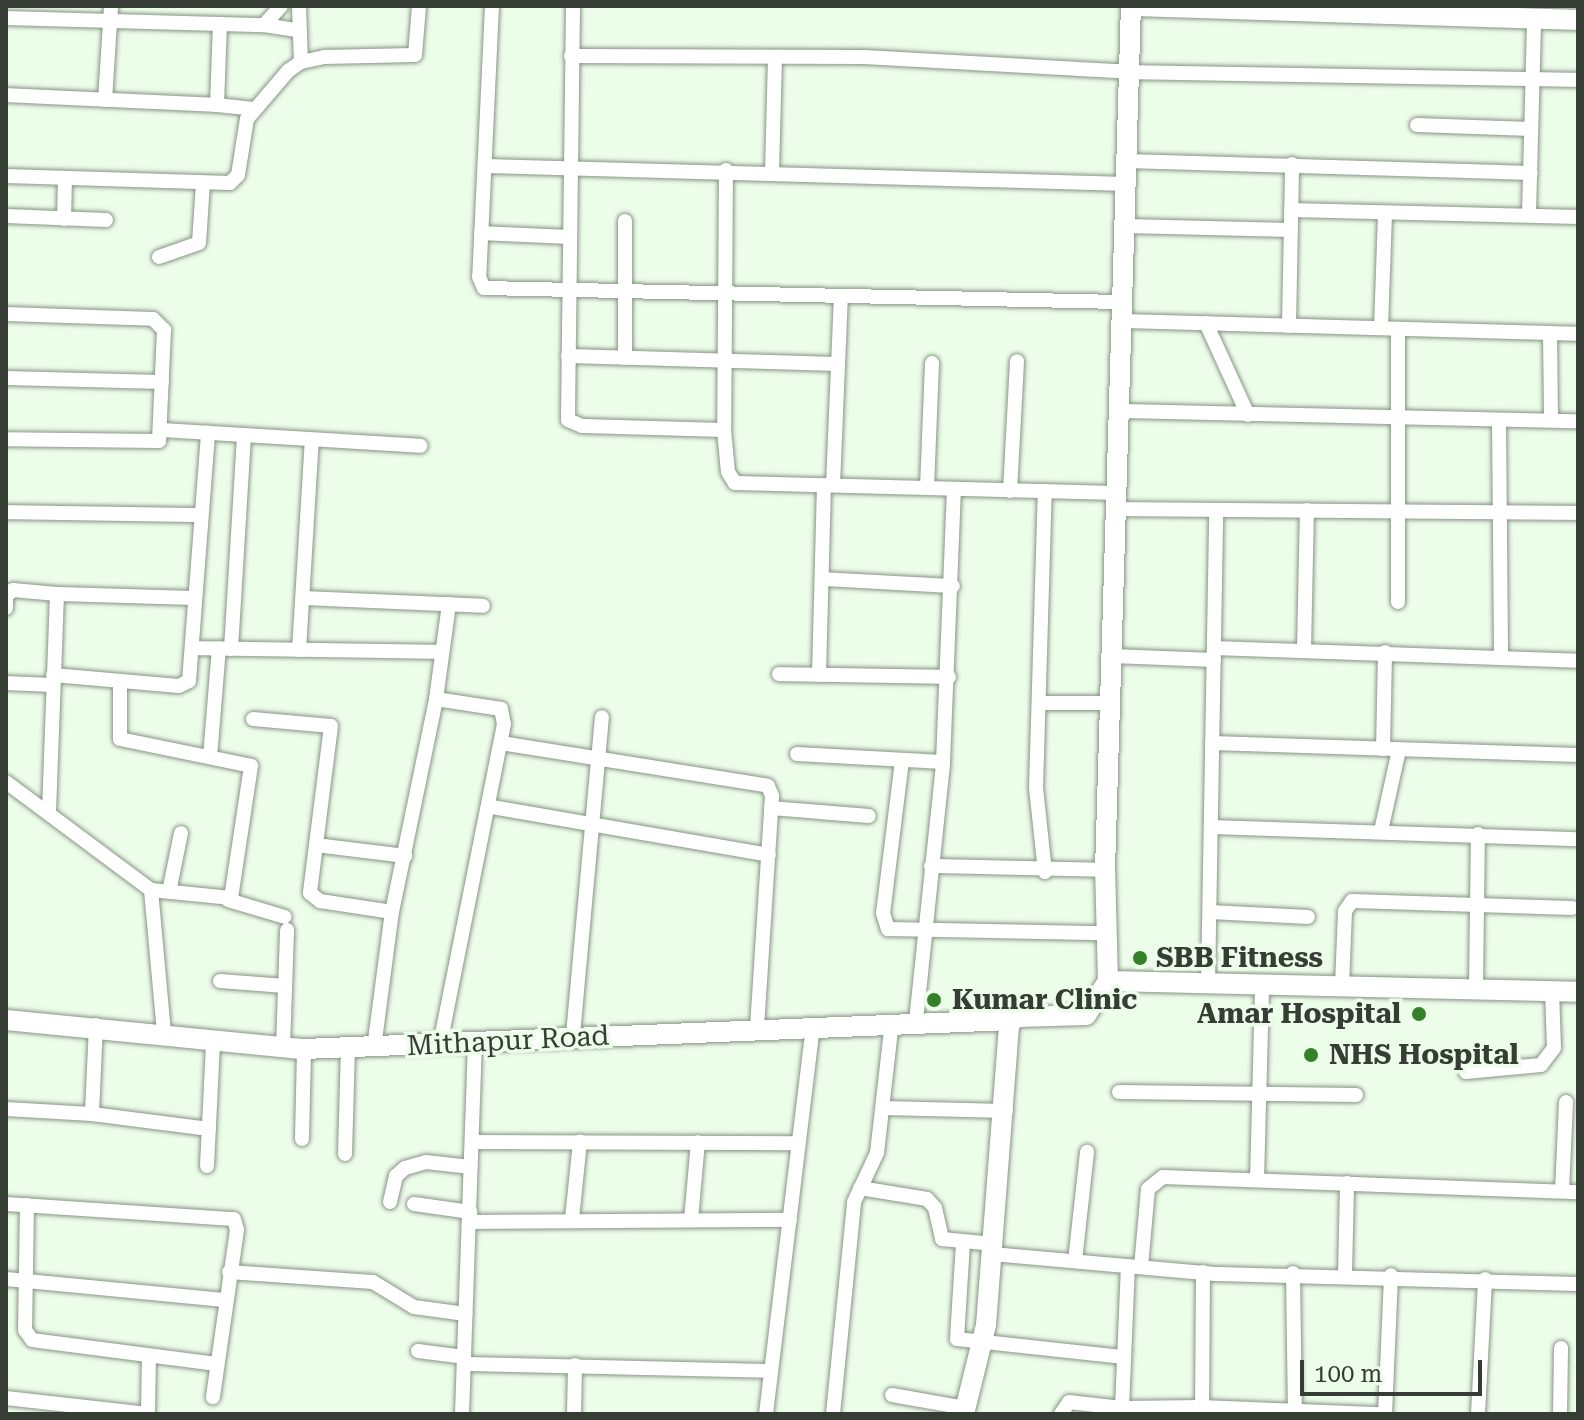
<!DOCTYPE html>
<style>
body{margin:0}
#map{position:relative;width:1584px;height:1420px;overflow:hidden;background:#ecfde9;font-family:"Roboto Serif",serif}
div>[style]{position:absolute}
.roads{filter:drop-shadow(0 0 2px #869584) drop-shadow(0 0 2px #869584)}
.street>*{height:14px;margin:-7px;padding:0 7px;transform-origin:7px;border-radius:7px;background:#fff}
.secondary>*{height:20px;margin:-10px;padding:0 10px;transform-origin:10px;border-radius:10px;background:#fff}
.dots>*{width:22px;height:22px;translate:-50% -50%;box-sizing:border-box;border:4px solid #ecfde9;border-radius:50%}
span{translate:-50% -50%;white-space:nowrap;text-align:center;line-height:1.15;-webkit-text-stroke:7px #ecfde9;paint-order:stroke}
.poi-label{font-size:28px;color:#363d35;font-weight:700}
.left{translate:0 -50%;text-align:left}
.right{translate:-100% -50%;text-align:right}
.street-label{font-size:28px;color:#363d35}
.frame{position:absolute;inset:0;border:8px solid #363d35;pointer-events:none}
.scale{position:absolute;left:1300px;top:1360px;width:182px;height:36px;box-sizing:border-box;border:4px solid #363d35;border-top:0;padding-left:10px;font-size:24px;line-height:28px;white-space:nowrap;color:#363d35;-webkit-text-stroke:6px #ecfde9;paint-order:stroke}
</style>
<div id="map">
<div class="roads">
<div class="street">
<div style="left:299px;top:6px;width:56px;rotate:88deg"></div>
<div style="left:492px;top:6px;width:271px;rotate:92.7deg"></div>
<div style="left:479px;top:277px;width:12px;rotate:66deg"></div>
<div style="left:484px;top:288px;width:639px;rotate:1.26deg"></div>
<div style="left:573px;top:6px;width:414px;rotate:90.7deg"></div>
<div style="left:568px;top:420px;width:15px;rotate:23deg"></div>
<div style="left:582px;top:426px;width:142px;rotate:1.6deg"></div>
<div style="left:6px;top:18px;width:258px;rotate:1.6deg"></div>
<div style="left:264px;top:25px;width:25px;rotate:-48deg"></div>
<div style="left:264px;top:25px;width:36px;rotate:9deg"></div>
<div style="left:571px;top:56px;width:293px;rotate:0.2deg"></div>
<div style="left:864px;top:57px;width:266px;rotate:3.2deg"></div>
<div style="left:1130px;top:72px;width:448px;rotate:1deg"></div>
<div style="left:6px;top:95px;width:211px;rotate:2.7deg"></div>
<div style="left:217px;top:105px;width:80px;rotate:-87.9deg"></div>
<div style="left:105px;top:100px;width:94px;rotate:-86.3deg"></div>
<div style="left:217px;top:105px;width:37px;rotate:6deg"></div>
<div style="left:1417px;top:125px;width:114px;rotate:2deg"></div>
<div style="left:1127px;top:161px;width:404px;rotate:1.7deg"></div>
<div style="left:486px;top:166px;width:641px;rotate:1.61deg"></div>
<div style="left:726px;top:170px;width:260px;rotate:90.4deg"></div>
<div style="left:724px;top:430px;width:42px;rotate:84.6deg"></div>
<div style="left:728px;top:472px;width:13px;rotate:58deg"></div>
<div style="left:735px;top:483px;width:383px;rotate:1.5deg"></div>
<div style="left:772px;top:172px;width:115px;rotate:-88.5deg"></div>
<div style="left:6px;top:176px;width:224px;rotate:1.8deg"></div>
<div style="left:230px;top:183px;width:11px;rotate:-45deg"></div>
<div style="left:238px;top:175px;width:57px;rotate:-80.9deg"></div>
<div style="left:247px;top:119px;width:63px;rotate:-49.5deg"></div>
<div style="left:288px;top:71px;width:16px;rotate:-35deg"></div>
<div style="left:301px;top:62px;width:24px;rotate:-12deg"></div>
<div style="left:324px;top:57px;width:91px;rotate:-1.3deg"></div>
<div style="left:415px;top:55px;width:49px;rotate:-85.3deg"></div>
<div style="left:1291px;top:210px;width:287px;rotate:1.4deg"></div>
<div style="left:1529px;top:214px;width:195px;rotate:-88.5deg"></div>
<div style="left:6px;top:216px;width:100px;rotate:2.3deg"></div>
<div style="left:64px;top:219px;width:40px;rotate:-88.6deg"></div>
<div style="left:625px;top:221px;width:137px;rotate:90deg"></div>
<div style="left:1125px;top:226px;width:166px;rotate:1.4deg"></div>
<div style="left:481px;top:233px;width:87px;rotate:2.6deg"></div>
<div style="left:159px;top:257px;width:42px;rotate:-19.3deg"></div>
<div style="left:199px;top:243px;width:60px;rotate:-86.2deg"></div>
<div style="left:6px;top:314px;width:147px;rotate:1.9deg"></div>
<div style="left:153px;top:319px;width:16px;rotate:45deg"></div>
<div style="left:164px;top:330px;width:111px;rotate:92.6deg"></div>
<div style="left:159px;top:441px;width:153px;rotate:-179.3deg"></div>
<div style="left:1123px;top:321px;width:455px;rotate:1.6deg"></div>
<div style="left:1206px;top:323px;width:101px;rotate:65.5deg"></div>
<div style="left:1289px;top:326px;width:162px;rotate:-88.9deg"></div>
<div style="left:1381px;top:328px;width:115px;rotate:-88deg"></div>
<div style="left:1398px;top:329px;width:273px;rotate:90deg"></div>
<div style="left:1550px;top:333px;width:87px;rotate:89.3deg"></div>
<div style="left:568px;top:356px;width:270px;rotate:1.7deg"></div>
<div style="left:6px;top:378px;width:156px;rotate:1.5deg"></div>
<div style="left:1120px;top:411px;width:458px;rotate:1.3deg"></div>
<div style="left:1499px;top:420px;width:238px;rotate:89.5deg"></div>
<div style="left:161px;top:430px;width:260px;rotate:3.5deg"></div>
<div style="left:833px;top:485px;width:189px;rotate:-87.6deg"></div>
<div style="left:927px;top:488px;width:125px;rotate:-87.7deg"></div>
<div style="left:1010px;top:491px;width:130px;rotate:-86.9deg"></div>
<div style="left:1117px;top:509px;width:461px;rotate:0.5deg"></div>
<div style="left:6px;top:512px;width:195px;rotate:0.9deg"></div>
<div style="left:823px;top:579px;width:130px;rotate:3.1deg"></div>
<div style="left:303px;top:598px;width:180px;rotate:2.5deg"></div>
<div style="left:6px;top:608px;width:12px;rotate:-90deg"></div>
<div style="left:6px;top:596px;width:9px;rotate:-41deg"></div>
<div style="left:13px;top:590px;width:44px;rotate:5.2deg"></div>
<div style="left:192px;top:648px;width:250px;rotate:0.9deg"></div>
<div style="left:1214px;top:648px;width:364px;rotate:2deg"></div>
<div style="left:231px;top:649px;width:214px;rotate:-86.5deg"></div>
<div style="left:299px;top:650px;width:210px;rotate:-86.5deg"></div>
<div style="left:1304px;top:650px;width:140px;rotate:-88.8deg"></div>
<div style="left:1112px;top:656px;width:102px;rotate:2.2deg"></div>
<div style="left:779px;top:674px;width:170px;rotate:1deg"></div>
<div style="left:53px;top:675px;width:126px;rotate:5deg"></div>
<div style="left:179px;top:686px;width:11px;rotate:-27deg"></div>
<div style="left:189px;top:681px;width:249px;rotate:-85.6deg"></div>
<div style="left:819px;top:675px;width:190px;rotate:-88.5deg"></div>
<div style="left:120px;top:681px;width:58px;rotate:90deg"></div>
<div style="left:120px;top:739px;width:134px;rotate:11.6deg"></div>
<div style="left:251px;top:766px;width:134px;rotate:98.6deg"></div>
<div style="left:231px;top:898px;width:80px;rotate:-174.3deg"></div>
<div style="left:6px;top:683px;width:46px;rotate:2.5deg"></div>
<div style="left:436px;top:699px;width:66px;rotate:8.7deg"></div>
<div style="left:501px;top:709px;width:15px;rotate:79deg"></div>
<div style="left:504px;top:724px;width:327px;rotate:101.3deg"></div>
<div style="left:1039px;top:703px;width:72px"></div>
<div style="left:253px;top:719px;width:78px;rotate:5.1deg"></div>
<div style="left:331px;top:726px;width:168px;rotate:97.2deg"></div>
<div style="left:310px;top:893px;width:13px;rotate:39deg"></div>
<div style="left:320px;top:901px;width:73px;rotate:8.7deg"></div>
<div style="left:501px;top:743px;width:270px;rotate:9.1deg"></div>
<div style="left:768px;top:786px;width:11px;rotate:68deg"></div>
<div style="left:772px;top:796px;width:234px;rotate:93.7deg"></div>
<div style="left:1212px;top:743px;width:366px;rotate:1.9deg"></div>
<div style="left:1383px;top:749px;width:97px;rotate:-88.8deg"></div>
<div style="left:797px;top:754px;width:146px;rotate:3.1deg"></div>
<div style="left:210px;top:757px;width:109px;rotate:-85.3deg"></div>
<div style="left:902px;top:761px;width:153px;rotate:97.1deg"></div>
<div style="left:883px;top:913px;width:17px;rotate:73deg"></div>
<div style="left:888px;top:929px;width:216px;rotate:1.1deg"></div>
<div style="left:6px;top:782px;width:181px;rotate:36.7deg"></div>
<div style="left:151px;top:890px;width:145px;rotate:84.8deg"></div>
<div style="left:492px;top:807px;width:281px;rotate:9.8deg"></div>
<div style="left:771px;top:808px;width:98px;rotate:4.7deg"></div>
<div style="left:49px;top:812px;width:218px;rotate:-87.9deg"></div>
<div style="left:57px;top:594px;width:138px;rotate:1.7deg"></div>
<div style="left:1211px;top:827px;width:367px;rotate:1.9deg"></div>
<div style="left:1381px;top:831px;width:83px;rotate:-77.5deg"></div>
<div style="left:316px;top:845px;width:90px;rotate:7deg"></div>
<div style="left:931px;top:866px;width:174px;rotate:1.3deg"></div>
<div style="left:1045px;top:872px;width:84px;rotate:-96.1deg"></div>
<div style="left:1036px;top:788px;width:297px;rotate:-88.3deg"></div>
<div style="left:169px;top:892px;width:60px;rotate:-78.5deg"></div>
<div style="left:228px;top:900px;width:59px;rotate:16.6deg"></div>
<div style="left:1210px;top:912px;width:98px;rotate:2.9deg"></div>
<div style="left:220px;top:981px;width:65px;rotate:4.4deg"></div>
<div style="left:1208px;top:983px;width:473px;rotate:-89deg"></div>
<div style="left:1342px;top:986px;width:75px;rotate:-87.7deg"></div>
<div style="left:1345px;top:911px;width:12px;rotate:-55deg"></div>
<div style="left:1352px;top:901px;width:220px;rotate:1.8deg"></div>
<div style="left:1476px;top:989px;width:155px;rotate:-89.3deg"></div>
<div style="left:916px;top:1021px;width:260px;rotate:-84deg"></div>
<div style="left:943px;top:762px;width:272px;rotate:-87.7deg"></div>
<div style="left:96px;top:1025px;width:89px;rotate:92.6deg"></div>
<div style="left:92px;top:1114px;width:118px;rotate:7.3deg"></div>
<div style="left:573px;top:1035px;width:319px;rotate:-84.8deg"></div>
<div style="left:283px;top:1047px;width:117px;rotate:-88deg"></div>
<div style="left:374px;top:1048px;width:137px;rotate:-82.5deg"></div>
<div style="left:392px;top:912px;width:217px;rotate:-78.3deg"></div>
<div style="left:436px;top:699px;width:96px;rotate:-82.2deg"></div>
<div style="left:1466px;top:1072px;width:75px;rotate:-5.3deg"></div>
<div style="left:1541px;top:1065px;width:21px;rotate:-53deg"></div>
<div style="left:1554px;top:1048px;width:57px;rotate:-92deg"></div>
<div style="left:1119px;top:1092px;width:237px;rotate:0.7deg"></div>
<div style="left:883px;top:1108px;width:123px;rotate:1.4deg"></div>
<div style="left:6px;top:1109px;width:86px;rotate:3.3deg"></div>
<div style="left:302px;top:1139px;width:90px;rotate:-88.7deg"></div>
<div style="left:472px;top:1142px;width:326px;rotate:0.2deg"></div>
<div style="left:345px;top:1154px;width:105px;rotate:-88.4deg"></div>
<div style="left:207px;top:1166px;width:124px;rotate:-87.2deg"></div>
<div style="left:1257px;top:1180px;width:196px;rotate:-88.5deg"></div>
<div style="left:860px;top:1188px;width:68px;rotate:9.3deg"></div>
<div style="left:927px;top:1199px;width:12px;rotate:48deg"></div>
<div style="left:935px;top:1208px;width:32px;rotate:77deg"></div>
<div style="left:942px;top:1239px;width:52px;rotate:5.5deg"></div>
<div style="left:1562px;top:1191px;width:89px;rotate:-87.4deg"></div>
<div style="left:390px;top:1202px;width:27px;rotate:-77deg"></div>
<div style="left:396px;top:1176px;width:12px;rotate:-42deg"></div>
<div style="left:405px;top:1168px;width:22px;rotate:-16deg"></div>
<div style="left:426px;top:1162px;width:45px;rotate:6.3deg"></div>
<div style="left:6px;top:1204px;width:228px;rotate:3.8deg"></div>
<div style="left:234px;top:1219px;width:11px;rotate:75deg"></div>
<div style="left:237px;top:1230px;width:169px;rotate:98.2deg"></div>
<div style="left:414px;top:1204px;width:57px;rotate:8.1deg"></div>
<div style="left:27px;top:1205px;width:125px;rotate:90.9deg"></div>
<div style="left:25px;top:1330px;width:12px;rotate:55deg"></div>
<div style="left:32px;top:1340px;width:186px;rotate:7.4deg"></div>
<div style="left:572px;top:1219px;width:78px;rotate:-84.1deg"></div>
<div style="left:691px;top:1220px;width:78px;rotate:-84.9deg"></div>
<div style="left:470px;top:1222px;width:320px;rotate:-0.4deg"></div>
<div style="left:963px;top:1243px;width:96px;rotate:93.6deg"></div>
<div style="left:957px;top:1339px;width:168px;rotate:6.2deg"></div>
<div style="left:992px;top:1254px;width:227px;rotate:5.1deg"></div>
<div style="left:1218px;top:1274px;width:360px;rotate:1.6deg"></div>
<div style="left:1075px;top:1261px;width:110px;rotate:-83.7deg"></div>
<div style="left:1141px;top:1267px;width:78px;rotate:-84.9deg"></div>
<div style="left:1148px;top:1189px;width:19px;rotate:-39deg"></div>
<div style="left:1163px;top:1177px;width:415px;rotate:2.1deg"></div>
<div style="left:229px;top:1272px;width:144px;rotate:4deg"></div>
<div style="left:373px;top:1282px;width:48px;rotate:31.4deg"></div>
<div style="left:414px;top:1307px;width:52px;rotate:7.7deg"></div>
<div style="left:1203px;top:1272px;width:135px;rotate:90.4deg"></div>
<div style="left:1202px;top:1407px;width:177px;rotate:2.3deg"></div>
<div style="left:1293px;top:1273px;width:138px;rotate:89.2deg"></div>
<div style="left:1345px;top:1274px;width:91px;rotate:-88.7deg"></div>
<div style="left:6px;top:1279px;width:219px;rotate:5.5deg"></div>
<div style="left:418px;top:1351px;width:46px;rotate:7.4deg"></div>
<div style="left:464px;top:1364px;width:307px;rotate:1.3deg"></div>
<div style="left:892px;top:1395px;width:74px;rotate:10.1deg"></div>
<div style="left:6px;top:1398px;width:143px;rotate:6.4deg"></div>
<div style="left:1122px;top:1408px;width:80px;rotate:-0.7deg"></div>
<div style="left:148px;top:1413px;width:56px;rotate:-89deg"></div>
<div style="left:462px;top:1414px;width:372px;rotate:-88deg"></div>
<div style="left:574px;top:1414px;width:49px;rotate:-88.8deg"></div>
<div style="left:766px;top:1414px;width:392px;rotate:-83.1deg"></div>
<div style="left:833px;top:1414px;width:213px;rotate:-84.3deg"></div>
<div style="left:854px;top:1202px;width:54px;rotate:-64.9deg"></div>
<div style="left:877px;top:1153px;width:132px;rotate:-83.5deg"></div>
<div style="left:1061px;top:1414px;width:14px;rotate:-56deg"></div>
<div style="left:1069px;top:1402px;width:53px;rotate:6.5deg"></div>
<div style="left:1122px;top:1408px;width:142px;rotate:-87.6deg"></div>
<div style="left:1385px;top:1414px;width:139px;rotate:-87.5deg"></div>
<div style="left:1478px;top:1414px;width:135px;rotate:-87deg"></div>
<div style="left:1560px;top:1414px;width:66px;rotate:-89.1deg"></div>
</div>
<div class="secondary">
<div style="left:1137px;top:6px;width:441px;rotate:1.8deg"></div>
<div style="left:1108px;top:981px;width:470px;rotate:1.3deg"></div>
<div style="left:6px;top:1020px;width:299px;rotate:5.6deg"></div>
<div style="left:304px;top:1049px;width:709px;rotate:-2.35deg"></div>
<div style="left:964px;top:1414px;width:92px;rotate:-76.1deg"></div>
<div style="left:986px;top:1325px;width:302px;rotate:-85.6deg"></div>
<div style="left:1009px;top:1024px;width:11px;rotate:-41deg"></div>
<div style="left:1017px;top:1017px;width:69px;rotate:-1.7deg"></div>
<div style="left:1086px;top:1015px;width:40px;rotate:-57.1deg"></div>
<div style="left:1108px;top:981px;width:111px;rotate:-91.5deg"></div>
<div style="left:1105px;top:870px;width:864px;rotate:-88.28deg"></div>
</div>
</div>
<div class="dots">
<div style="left:1140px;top:958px;background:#34812a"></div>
<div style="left:934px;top:1000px;background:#34812a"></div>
<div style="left:1419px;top:1014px;background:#34812a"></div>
<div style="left:1311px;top:1055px;background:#34812a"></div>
</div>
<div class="poi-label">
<span class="left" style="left:1156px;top:958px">SBB Fitness</span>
<span class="left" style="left:952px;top:1000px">Kumar Clinic</span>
<span class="right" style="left:1401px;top:1014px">Amar Hospital</span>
<span class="left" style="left:1329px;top:1055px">NHS Hospital</span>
</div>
<div class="street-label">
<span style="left:508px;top:1041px;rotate:-3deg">Mithapur Road</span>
</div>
<div class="frame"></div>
<div class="scale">100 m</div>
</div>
